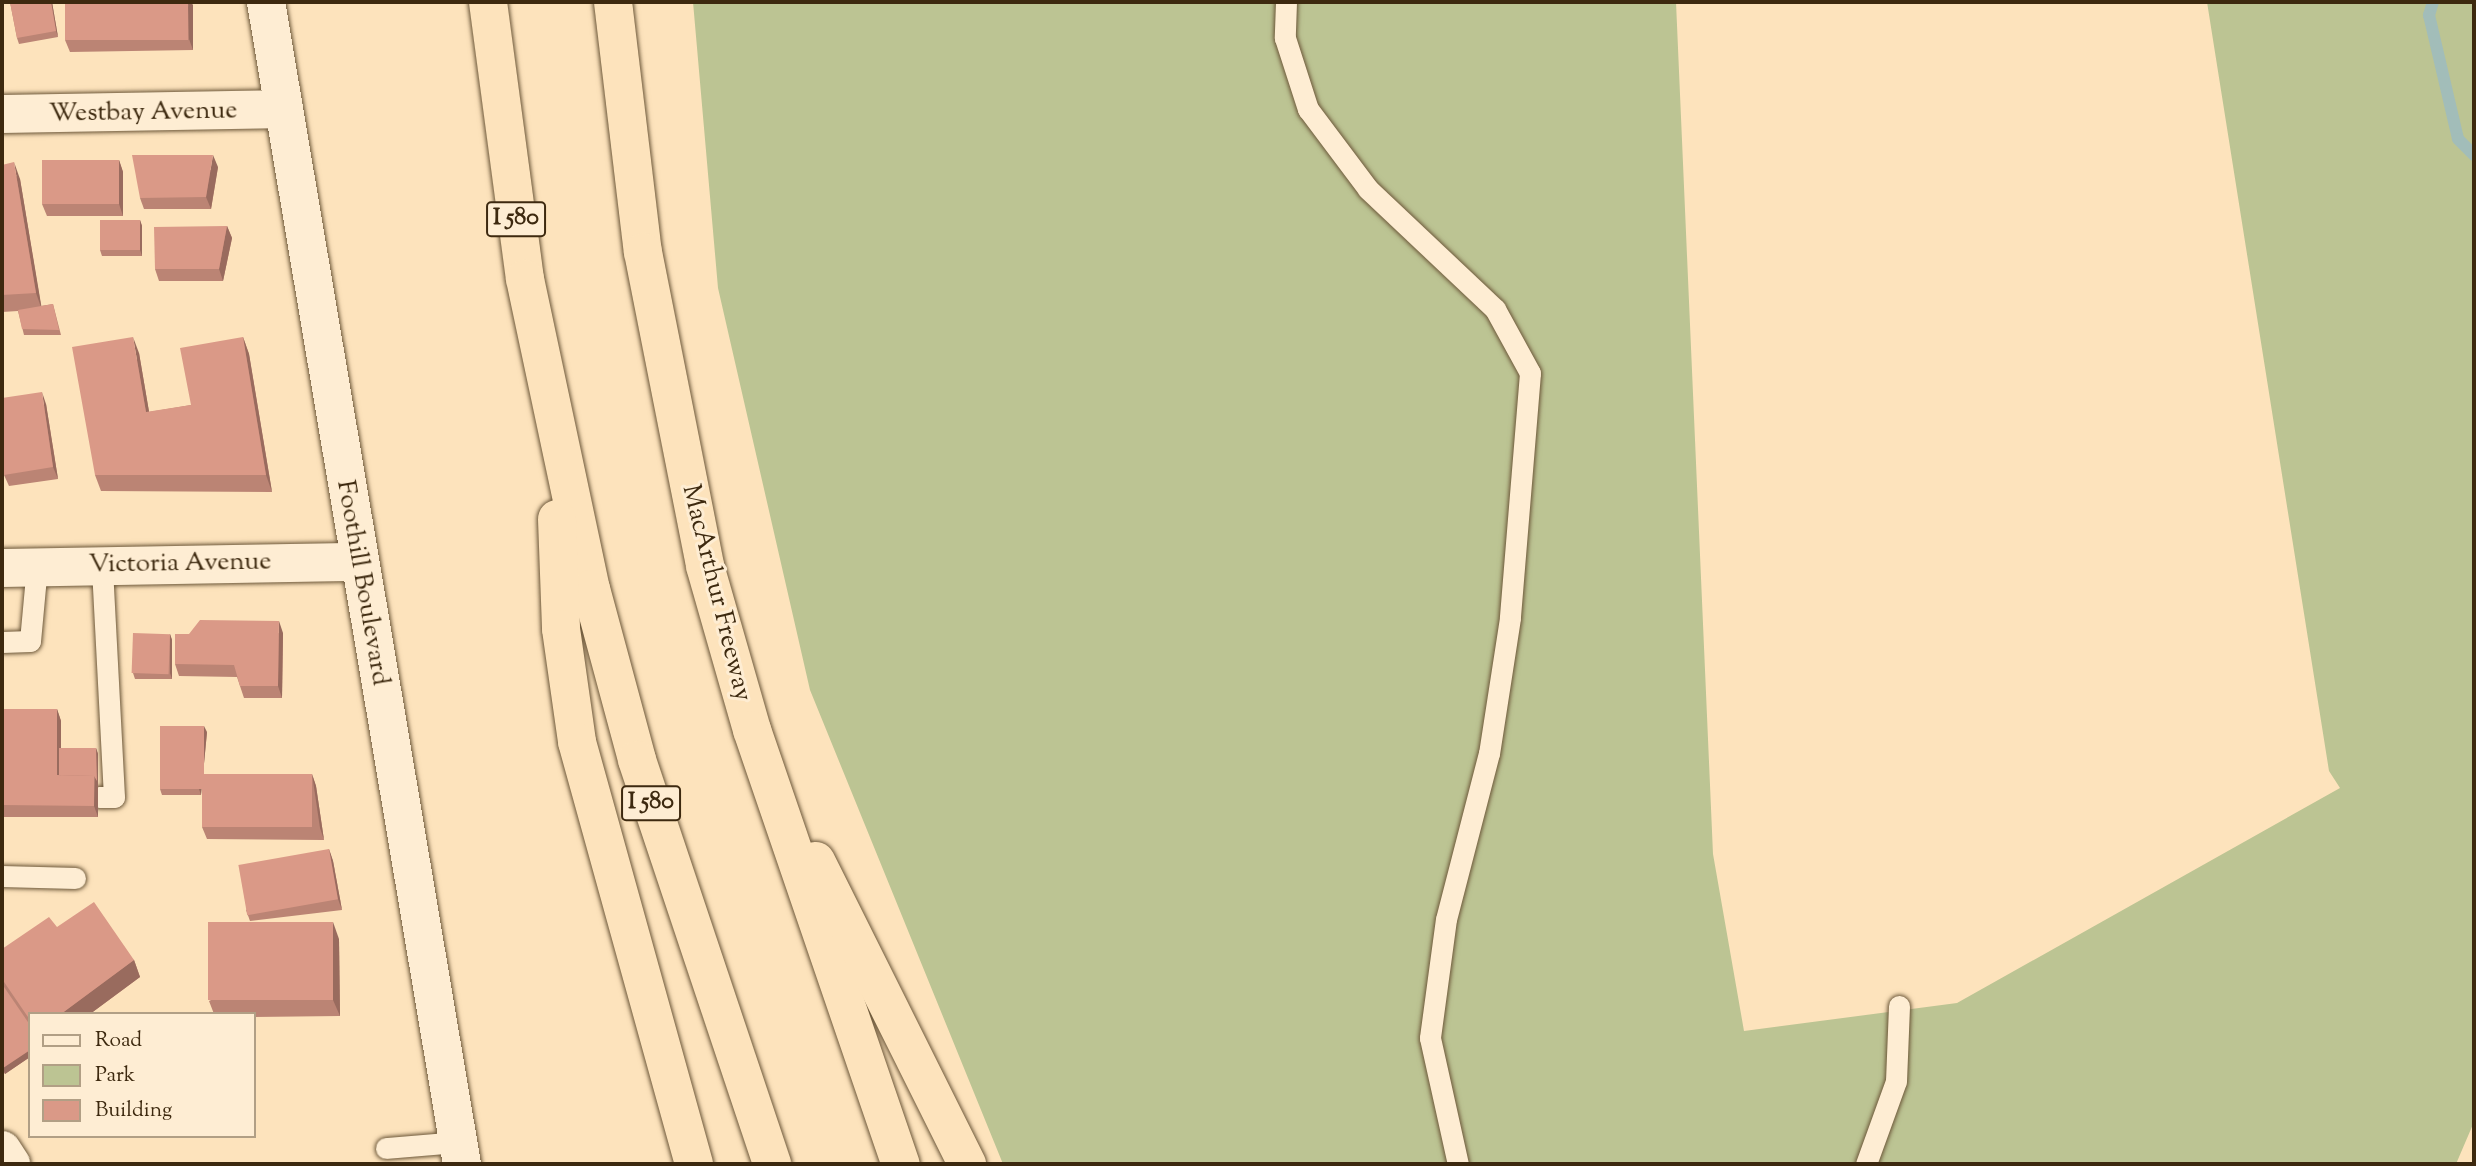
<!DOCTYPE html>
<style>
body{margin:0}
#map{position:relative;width:2476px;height:1166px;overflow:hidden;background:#fde3bc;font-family:"Sorts Mill Goudy",serif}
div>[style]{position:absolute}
.green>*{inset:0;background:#bcc493}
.stream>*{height:12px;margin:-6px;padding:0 6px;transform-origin:6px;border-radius:6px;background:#a2bdb9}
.roads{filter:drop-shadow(0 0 2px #6d583a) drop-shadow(0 0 2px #6d583a)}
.service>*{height:21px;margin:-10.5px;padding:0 10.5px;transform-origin:10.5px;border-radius:10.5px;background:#feedd3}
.minor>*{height:38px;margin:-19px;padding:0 19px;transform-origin:19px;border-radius:19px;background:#feedd3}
.tertiary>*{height:38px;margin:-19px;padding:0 19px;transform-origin:19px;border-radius:19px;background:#feedd3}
.secondary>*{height:38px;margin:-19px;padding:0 19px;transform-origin:19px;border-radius:19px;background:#feedd3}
.motorway>*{height:38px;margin:-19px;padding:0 19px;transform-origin:19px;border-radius:19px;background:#fde3bc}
.wall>*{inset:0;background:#bb8474}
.shaded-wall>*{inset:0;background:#996b5e}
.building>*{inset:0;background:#da9987;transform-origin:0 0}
span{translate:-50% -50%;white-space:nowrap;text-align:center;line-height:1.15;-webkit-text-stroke:6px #feedd3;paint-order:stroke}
.shield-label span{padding:2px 5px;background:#feedd3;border:2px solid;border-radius:5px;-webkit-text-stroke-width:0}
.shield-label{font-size:24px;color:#3d290f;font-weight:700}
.street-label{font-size:26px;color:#3d290f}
.frame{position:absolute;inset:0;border:4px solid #3d290f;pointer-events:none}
.legend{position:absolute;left:28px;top:1012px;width:228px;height:126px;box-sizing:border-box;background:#feedd3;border:2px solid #b19f85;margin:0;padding:9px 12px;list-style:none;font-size:21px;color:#3d290f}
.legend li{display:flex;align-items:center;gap:14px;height:35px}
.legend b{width:35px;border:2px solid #b19f85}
</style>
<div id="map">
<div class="green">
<div style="clip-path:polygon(693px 2px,1676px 2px,1713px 854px,1744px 1031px,1957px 1003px,2340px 788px,2329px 771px,2207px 2px,2474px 2px,2474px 1122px,2456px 1164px,1003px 1164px,810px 690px,718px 288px)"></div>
</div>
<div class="stream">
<div style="left:2433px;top:2px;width:14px;rotate:107deg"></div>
<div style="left:2429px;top:15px;width:127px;rotate:76.8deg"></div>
<div style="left:2458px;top:139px;width:23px;rotate:45deg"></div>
</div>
<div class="roads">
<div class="service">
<div style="left:1286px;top:2px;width:36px;rotate:92deg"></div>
<div style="left:1285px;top:38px;width:75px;rotate:72.1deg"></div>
<div style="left:1308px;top:109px;width:100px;rotate:53.1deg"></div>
<div style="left:1368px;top:189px;width:175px;rotate:43.4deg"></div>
<div style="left:1495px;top:309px;width:73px;rotate:61.3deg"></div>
<div style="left:1530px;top:373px;width:246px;rotate:94.7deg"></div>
<div style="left:1510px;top:618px;width:137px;rotate:98.8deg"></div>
<div style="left:1489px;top:753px;width:171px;rotate:104.5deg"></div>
<div style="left:1446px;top:919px;width:120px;rotate:97.7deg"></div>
<div style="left:1430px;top:1038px;width:129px;rotate:77.5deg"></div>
<div style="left:2px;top:642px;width:28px;rotate:-2deg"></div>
<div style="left:30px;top:641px;width:75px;rotate:-84.7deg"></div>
<div style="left:99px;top:797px;width:15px"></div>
<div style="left:114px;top:797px;width:232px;rotate:-93deg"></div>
<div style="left:2px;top:876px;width:73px;rotate:1.6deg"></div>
<div style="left:386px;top:1148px;width:72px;rotate:-4.8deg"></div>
<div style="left:1866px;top:1164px;width:88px;rotate:-70.1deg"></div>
<div style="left:1896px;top:1081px;width:75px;rotate:-87.7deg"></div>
</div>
<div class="minor">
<div style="left:2px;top:114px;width:282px;rotate:-1deg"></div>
<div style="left:2px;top:568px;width:356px;rotate:-1deg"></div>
</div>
<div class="tertiary">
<div style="left:266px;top:2px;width:1178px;rotate:80.43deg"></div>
</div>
<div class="secondary">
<div style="left:2px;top:1150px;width:17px;rotate:57deg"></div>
</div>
<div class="motorway">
<div style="left:488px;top:2px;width:279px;rotate:82.4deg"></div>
<div style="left:525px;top:279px;width:317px;rotate:78deg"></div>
<div style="left:591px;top:589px;width:177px;rotate:74.9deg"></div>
<div style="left:637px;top:760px;width:426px;rotate:71.5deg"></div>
<div style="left:613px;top:2px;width:252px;rotate:83.2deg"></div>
<div style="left:643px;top:252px;width:320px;rotate:78.8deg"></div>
<div style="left:705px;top:566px;width:171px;rotate:74deg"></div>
<div style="left:752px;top:730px;width:459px;rotate:71.1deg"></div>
<div style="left:557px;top:519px;width:110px;rotate:87.9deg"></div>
<div style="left:561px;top:629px;width:114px;rotate:81.9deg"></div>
<div style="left:577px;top:742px;width:438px;rotate:74.5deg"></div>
<div style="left:816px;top:861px;width:339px;rotate:63.5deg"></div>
</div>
</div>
<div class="wall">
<div style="clip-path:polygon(10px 2px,52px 2px,58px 37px,19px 44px,17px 38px)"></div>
<div style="clip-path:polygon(193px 5px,193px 50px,70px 52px,65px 40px)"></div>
<div style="clip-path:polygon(119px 160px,123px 172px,123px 216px,47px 216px,42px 204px)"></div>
<div style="clip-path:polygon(2px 165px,20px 179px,41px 306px,53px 304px,61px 335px,24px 335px,18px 311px,2px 312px)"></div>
<div style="clip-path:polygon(218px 167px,211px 209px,144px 209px,140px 198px)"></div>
<div style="clip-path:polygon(140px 220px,142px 226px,142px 256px,102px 256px,100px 250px)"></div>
<div style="clip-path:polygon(227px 226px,232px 238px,223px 281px,159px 281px,155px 269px)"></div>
<div style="clip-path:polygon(243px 337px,249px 354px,272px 492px,101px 491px,95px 475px,139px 353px,149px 412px,191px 405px)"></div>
<div style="clip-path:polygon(46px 404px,58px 479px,9px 486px,4px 475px)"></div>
<div style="clip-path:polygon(283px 633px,282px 698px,244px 698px,237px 677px,179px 676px,175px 664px,189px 634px)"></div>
<div style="clip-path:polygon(170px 634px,172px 640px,172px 679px,135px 679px,133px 673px)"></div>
<div style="clip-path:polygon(2px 709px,57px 709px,61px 721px,61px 748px,96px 748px,98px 754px,98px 817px,2px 817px)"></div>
<div style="clip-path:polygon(207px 732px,203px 774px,312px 774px,316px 786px,324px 840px,207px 839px,202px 827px,202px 778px,201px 795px,162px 795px,160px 789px)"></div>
<div style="clip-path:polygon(329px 849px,333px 861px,342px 910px,250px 921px,246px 910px)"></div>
<div style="clip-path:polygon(57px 927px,134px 960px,140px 977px,90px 1014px,30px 1014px,30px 1057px,5px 1074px,2px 1070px,2px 949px)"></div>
<div style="clip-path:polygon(339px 939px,340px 1016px,254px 1017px,254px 1014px,214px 1014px,209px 1001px)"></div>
</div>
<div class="shaded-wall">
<div style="clip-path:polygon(51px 2px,52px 2px,58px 37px,56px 31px)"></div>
<div style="clip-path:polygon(188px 2px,191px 2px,193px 5px,193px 50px,189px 39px)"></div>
<div style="clip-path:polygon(213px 155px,218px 167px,211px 209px,206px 197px)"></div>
<div style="clip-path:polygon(119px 160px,123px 172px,123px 216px,119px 204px)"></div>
<div style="clip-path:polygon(14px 162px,20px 179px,42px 310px,36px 293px)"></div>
<div style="clip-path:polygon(140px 220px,142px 226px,142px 256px,140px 250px)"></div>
<div style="clip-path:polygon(227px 226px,232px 238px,223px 281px,219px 269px)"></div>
<div style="clip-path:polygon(133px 337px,139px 353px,152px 429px,146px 412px)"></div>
<div style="clip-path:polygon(243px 337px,249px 354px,272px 492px,266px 475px)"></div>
<div style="clip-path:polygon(42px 392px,46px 404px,58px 479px,53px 467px)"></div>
<div style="clip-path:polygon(279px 621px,283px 633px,282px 698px,278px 686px)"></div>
<div style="clip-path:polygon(170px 634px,172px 640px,172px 679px,170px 673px)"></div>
<div style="clip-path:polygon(57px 709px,61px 721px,61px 781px,57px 775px)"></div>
<div style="clip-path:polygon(204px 726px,207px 732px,201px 795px,199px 789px)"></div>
<div style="clip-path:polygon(96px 748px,98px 754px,98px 817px,94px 806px)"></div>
<div style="clip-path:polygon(312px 774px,316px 786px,324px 840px,320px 828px)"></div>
<div style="clip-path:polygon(329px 849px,333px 861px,342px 910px,338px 899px)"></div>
<div style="clip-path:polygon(333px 922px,339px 939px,340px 1016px,333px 1000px)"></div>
<div style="clip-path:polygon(134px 960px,140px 977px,90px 1014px,61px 1014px)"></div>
<div style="clip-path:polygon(30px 1050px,30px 1057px,5px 1074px,3px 1068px)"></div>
</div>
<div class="building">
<div style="clip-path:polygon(10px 2px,51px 2px,56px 31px,17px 38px)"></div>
<div style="left:65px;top:2px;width:123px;height:38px"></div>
<div style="clip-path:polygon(132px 155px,213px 155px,206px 197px,140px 198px)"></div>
<div style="left:119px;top:160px;width:44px;height:77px;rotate:90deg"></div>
<div style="clip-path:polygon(14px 162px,36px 293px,2px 295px,2px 165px)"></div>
<div style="left:100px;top:220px;width:40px;height:30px"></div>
<div style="clip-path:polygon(227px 226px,219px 269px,155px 269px,154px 227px)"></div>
<div style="clip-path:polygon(53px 304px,59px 330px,22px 329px,18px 310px)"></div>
<div style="clip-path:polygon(133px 337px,146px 412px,191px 405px,180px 348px,243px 337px,266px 475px,95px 475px,72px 347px)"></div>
<div style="clip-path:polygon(42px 392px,53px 467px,4px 475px,2px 458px,2px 398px)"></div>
<div style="clip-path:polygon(200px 620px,279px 621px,278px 686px,240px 686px,234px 665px,175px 664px,175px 634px,189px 634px)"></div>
<div style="left:133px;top:633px;width:37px;height:40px;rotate:2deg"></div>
<div style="clip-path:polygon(2px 709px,57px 709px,57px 775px,94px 776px,94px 806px,2px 805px)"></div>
<div style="left:160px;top:726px;width:44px;height:63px"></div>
<div style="clip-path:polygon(59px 748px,96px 748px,97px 781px,94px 776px,59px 775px)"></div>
<div style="left:202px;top:774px;width:110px;height:53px"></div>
<div style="left:329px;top:849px;width:51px;height:92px;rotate:80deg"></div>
<div style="clip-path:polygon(94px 902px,134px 960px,61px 1014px,30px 1014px,30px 1020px,2px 979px,2px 949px,49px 917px,57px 927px)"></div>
<div style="left:333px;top:922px;width:78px;height:125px;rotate:90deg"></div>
<div style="clip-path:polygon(2px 984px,30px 1025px,30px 1050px,3px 1068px)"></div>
</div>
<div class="shield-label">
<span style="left:516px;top:219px">I 580</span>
<span style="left:651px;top:803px">I 580</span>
</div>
<div class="street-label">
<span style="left:143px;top:113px;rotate:-1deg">Westbay Avenue</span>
<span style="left:180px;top:564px;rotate:-1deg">Victoria Avenue</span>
<span style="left:362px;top:583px;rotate:80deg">Foothill Boulevard</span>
<span style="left:716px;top:593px;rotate:76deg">MacArthur Freeway</span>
</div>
<div class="frame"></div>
<ul class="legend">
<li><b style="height:9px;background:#feedd3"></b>Road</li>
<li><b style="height:19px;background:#bcc493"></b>Park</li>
<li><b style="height:19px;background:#da9987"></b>Building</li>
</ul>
</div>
